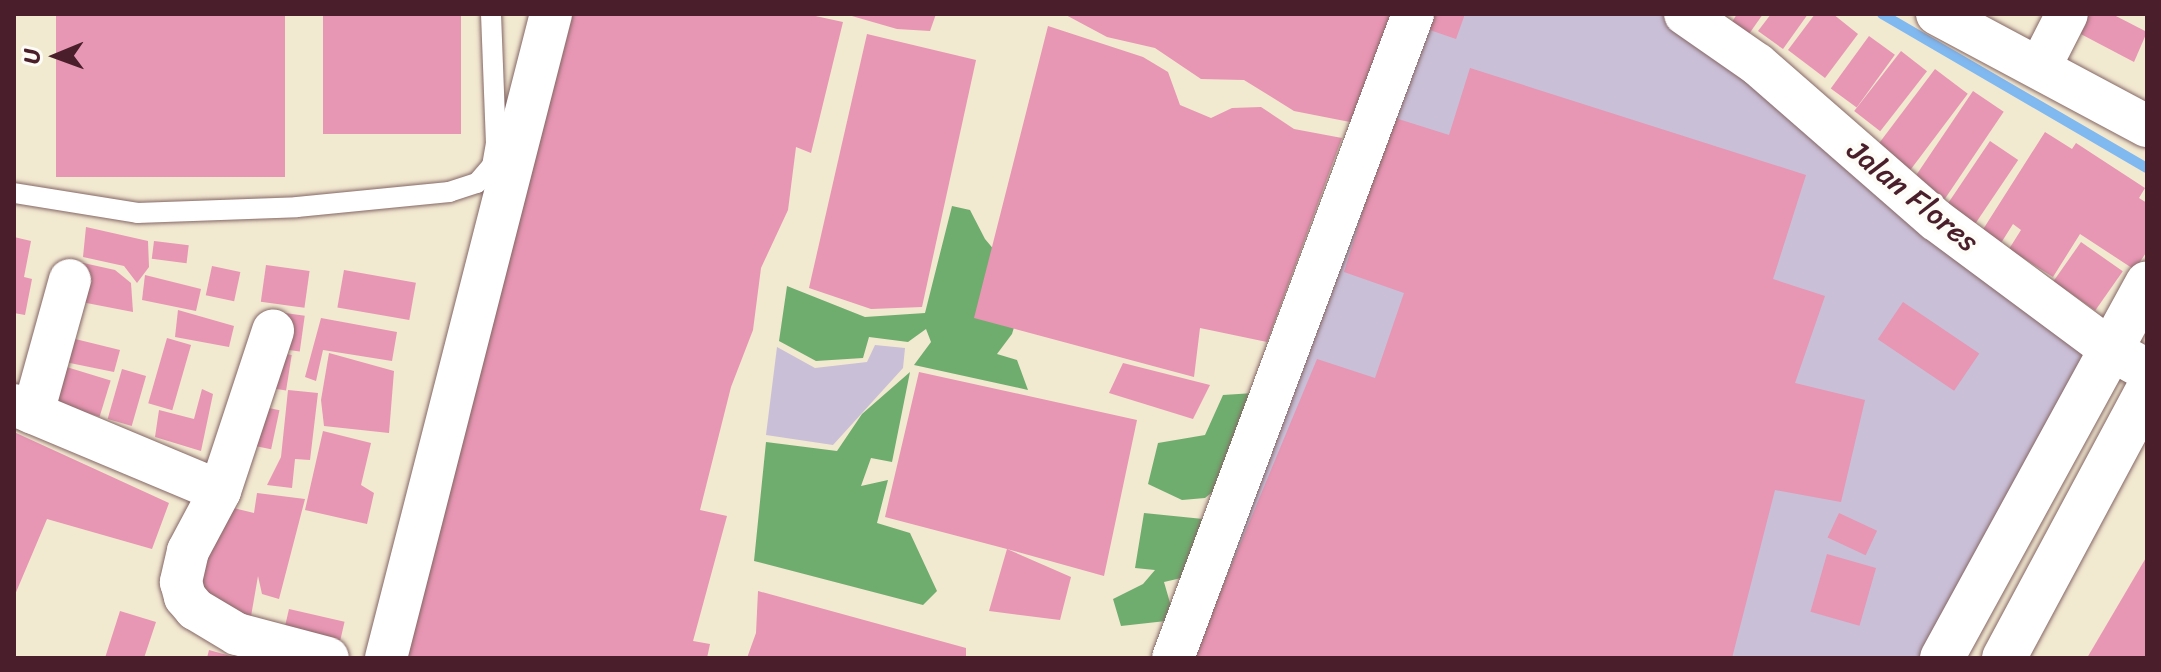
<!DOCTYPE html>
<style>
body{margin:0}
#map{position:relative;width:2161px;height:672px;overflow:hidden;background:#f2e9d1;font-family:Sriracha,sans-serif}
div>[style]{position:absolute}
.industrial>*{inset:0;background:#c9bfd7}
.forest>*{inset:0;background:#6fad6e}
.stream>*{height:10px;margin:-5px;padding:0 5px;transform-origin:5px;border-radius:5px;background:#80b8f0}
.building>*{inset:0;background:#e796b3;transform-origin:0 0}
.roads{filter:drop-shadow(0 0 2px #856665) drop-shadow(0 0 2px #856665)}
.service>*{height:20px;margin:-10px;padding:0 10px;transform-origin:10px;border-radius:10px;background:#fff}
.minor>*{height:42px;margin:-21px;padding:0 21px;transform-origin:21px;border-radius:21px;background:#fff}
.trunk>*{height:44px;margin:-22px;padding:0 22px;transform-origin:22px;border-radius:22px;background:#fff}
span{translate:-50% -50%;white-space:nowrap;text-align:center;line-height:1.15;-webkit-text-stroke:8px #fdfcf7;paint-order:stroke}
.street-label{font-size:30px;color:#4a1f2b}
.frame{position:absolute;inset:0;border:16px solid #4a1f2b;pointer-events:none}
.north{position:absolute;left:16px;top:16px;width:80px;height:80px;-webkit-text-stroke:6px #fdfcf7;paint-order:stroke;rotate:269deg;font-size:22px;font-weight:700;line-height:32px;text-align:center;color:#4a1f2b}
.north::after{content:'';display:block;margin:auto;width:28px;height:36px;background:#4a1f2b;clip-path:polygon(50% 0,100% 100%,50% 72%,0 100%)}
</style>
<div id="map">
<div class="industrial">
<div style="clip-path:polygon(1413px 14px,1685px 14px,2111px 350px,1943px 658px,1173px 658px)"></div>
<div style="clip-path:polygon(875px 345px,905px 348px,903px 368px,833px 445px,766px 435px,777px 347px,815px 368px,867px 362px)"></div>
</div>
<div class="forest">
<div style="clip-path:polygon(952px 206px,970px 210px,985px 239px,1026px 288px,1012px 334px,997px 354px,1017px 360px,1028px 390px,914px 365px,931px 342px,926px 329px,908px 342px,869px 337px,863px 358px,816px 361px,779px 341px,787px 286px,865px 317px,925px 313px)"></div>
<div style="clip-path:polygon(910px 372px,892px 462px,871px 458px,861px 486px,888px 480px,877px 523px,910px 533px,937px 591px,923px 605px,754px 561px,766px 442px,837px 451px,862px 414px)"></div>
<div style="clip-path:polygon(1254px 393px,1219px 487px,1205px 498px,1182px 500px,1148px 484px,1158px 443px,1205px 435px,1223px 395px)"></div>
<div style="clip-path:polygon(1144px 513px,1213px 520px,1190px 576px,1164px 582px,1175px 620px,1121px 626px,1113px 599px,1143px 584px,1155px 570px,1135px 568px)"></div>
</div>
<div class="stream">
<div style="left:1882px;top:14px;width:306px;rotate:30.2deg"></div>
</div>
<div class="building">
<div style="left:56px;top:14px;width:229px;height:163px"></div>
<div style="left:323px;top:14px;width:138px;height:120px"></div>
<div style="clip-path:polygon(573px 14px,806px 14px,843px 22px,811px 153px,796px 147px,788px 210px,761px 268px,753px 330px,731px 387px,700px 510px,727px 516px,693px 641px,710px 644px,707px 658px,406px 658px)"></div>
<div style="clip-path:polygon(845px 14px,936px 14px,930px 31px,897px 29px)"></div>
<div style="clip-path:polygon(1064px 14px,1395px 14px,1350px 122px,1294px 111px,1244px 80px,1201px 79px,1155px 48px,1107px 37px)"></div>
<div style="clip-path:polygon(1432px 14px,1465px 14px,1456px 39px,1427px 29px)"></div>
<div style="clip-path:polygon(1737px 14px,1763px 14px,1749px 34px,1732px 22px)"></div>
<div style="clip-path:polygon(1771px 14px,1808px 14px,1783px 49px,1758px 31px)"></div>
<div style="clip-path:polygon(1815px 14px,1833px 14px,1858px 34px,1825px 78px,1788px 50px)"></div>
<div style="clip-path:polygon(2084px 14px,2112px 14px,2147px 32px,2134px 62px,2075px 31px)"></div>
<div style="clip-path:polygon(1048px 26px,1143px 57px,1168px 72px,1180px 105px,1211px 118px,1232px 108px,1261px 107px,1294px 129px,1342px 138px,1267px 342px,1200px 328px,1194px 377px,974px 318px)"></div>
<div style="clip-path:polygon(867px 34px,976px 60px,922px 307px,871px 309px,809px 288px)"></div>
<div style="left:1869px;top:36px;width:32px;height:65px;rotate:36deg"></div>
<div style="left:1901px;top:51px;width:33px;height:76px;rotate:38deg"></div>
<div style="clip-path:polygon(1470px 68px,1806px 175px,1773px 279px,1825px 296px,1795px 383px,1865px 400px,1841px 502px,1775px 490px,1732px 658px,1193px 658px,1317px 359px,1375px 378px,1404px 293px,1344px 272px,1392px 117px,1449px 135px)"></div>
<div style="left:1935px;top:69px;width:41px;height:97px;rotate:37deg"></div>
<div style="left:1973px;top:91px;width:37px;height:105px;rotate:34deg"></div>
<div style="clip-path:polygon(2045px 132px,2072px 149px,2076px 143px,2145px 188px,2139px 198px,2147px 203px,2147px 251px,2135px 270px,2080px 234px,2053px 277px,2009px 249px,2021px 230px,2013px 224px,2001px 243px,1982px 231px)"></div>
<div style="left:1990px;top:141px;width:34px;height:81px;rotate:34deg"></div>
<div style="clip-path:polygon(86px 227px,148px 241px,149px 267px,137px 283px,124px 266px,83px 257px)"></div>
<div style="clip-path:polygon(14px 237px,31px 241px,24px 277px,32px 279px,25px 315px,14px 313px)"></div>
<div style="left:154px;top:241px;width:35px;height:18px;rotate:7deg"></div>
<div style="left:2081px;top:242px;width:51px;height:48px;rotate:35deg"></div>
<div style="clip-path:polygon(79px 262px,115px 270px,131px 283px,133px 312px,71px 300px)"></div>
<div style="left:266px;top:265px;width:44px;height:37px;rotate:8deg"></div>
<div style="left:212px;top:266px;width:29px;height:30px;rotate:12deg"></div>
<div style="left:344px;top:270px;width:73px;height:38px;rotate:10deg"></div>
<div style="clip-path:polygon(145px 275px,201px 289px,196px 311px,142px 300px)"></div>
<div style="left:1903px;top:302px;width:92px;height:45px;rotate:34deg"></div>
<div style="clip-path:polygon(178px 310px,234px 326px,229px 347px,175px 337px)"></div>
<div style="left:278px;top:312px;width:27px;height:36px;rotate:8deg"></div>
<div style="clip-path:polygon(321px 318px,397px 332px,392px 361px,323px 350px,316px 381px,305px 377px)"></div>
<div style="clip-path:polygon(63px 336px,120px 350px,114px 372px,60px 361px)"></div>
<div style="left:167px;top:338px;width:25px;height:68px;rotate:16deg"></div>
<div style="left:267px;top:351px;width:25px;height:36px;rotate:9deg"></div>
<div style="clip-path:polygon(329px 353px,394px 371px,389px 433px,324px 426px,321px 400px)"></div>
<div style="clip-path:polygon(1123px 363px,1210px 385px,1193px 419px,1109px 393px)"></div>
<div style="left:60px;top:365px;width:53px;height:38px;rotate:17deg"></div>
<div style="left:122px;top:369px;width:25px;height:52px;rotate:16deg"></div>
<div style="clip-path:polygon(919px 372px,1137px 420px,1104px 576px,1007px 549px,1071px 577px,1060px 620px,989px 611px,1007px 549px,885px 517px)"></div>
<div style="clip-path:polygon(202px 389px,213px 394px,201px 451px,155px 437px,159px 410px,194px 419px)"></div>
<div style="clip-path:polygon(288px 390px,318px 393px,310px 460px,295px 459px,292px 488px,267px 485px,281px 457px)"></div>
<div style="left:255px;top:405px;width:25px;height:40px;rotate:12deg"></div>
<div style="clip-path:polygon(323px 431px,371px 443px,361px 485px,374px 493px,367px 524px,305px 510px)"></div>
<div style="clip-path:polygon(14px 432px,169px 503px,152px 549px,47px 519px,14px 597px)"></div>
<div style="clip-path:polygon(257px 493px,305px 499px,279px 599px,262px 594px,258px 576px,250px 622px,195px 602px,217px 504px,254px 513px)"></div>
<div style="left:1839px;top:513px;width:42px;height:27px;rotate:25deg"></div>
<div style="left:1827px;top:554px;width:51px;height:60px;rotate:16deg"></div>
<div style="clip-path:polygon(2147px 556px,2147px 658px,2087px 658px)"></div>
<div style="clip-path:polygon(758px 591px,966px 648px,966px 658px,747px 658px,756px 633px)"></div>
<div style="left:289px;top:609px;width:57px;height:26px;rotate:13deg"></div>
<div style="clip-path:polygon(120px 611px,156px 622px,144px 658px,105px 658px)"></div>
<div style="clip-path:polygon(209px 650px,234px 657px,234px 658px,207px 658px)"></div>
</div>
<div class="roads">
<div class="service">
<div style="left:14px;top:193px;width:125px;rotate:9.2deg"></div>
<div style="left:137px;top:213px;width:160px;rotate:-2.1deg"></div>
<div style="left:297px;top:207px;width:153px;rotate:-5.6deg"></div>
<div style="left:449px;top:192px;width:29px;rotate:-18deg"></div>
<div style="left:477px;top:183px;width:23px;rotate:-49deg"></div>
<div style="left:492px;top:166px;width:22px;rotate:-80deg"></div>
<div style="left:496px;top:144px;width:130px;rotate:-92.2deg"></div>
</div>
<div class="minor">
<div style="left:1685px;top:14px;width:88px;rotate:34.8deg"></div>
<div style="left:1757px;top:64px;width:237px;rotate:41.1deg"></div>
<div style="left:1936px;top:220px;width:218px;rotate:36.6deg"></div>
<div style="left:2111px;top:350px;width:41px;rotate:29.1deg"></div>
<div style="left:1937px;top:14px;width:238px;rotate:28.1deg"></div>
<div style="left:2040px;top:67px;width:59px;rotate:-63deg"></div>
<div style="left:14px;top:405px;width:223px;rotate:22.7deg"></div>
<div style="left:220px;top:491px;width:68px;rotate:118.1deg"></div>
<div style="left:188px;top:551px;width:32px;rotate:103deg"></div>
<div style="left:181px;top:582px;width:16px;rotate:75deg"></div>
<div style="left:185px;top:597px;width:16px;rotate:50deg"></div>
<div style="left:195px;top:609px;width:49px;rotate:30.8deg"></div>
<div style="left:237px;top:634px;width:94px;rotate:14.8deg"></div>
<div style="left:33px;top:413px;width:138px;rotate:-74.5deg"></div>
<div style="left:220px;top:491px;width:169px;rotate:-71.7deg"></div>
<div style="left:386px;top:658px;width:665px;rotate:-75.63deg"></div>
<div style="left:1173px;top:658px;width:687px;rotate:-69.56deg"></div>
</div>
<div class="trunk">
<div style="left:1942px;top:658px;width:427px;rotate:-61.3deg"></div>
<div style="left:2004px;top:658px;width:303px;rotate:-61.8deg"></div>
</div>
</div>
<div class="street-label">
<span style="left:1913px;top:196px;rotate:39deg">Jalan Flores</span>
</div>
<div class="frame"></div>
<div class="north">U</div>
</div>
